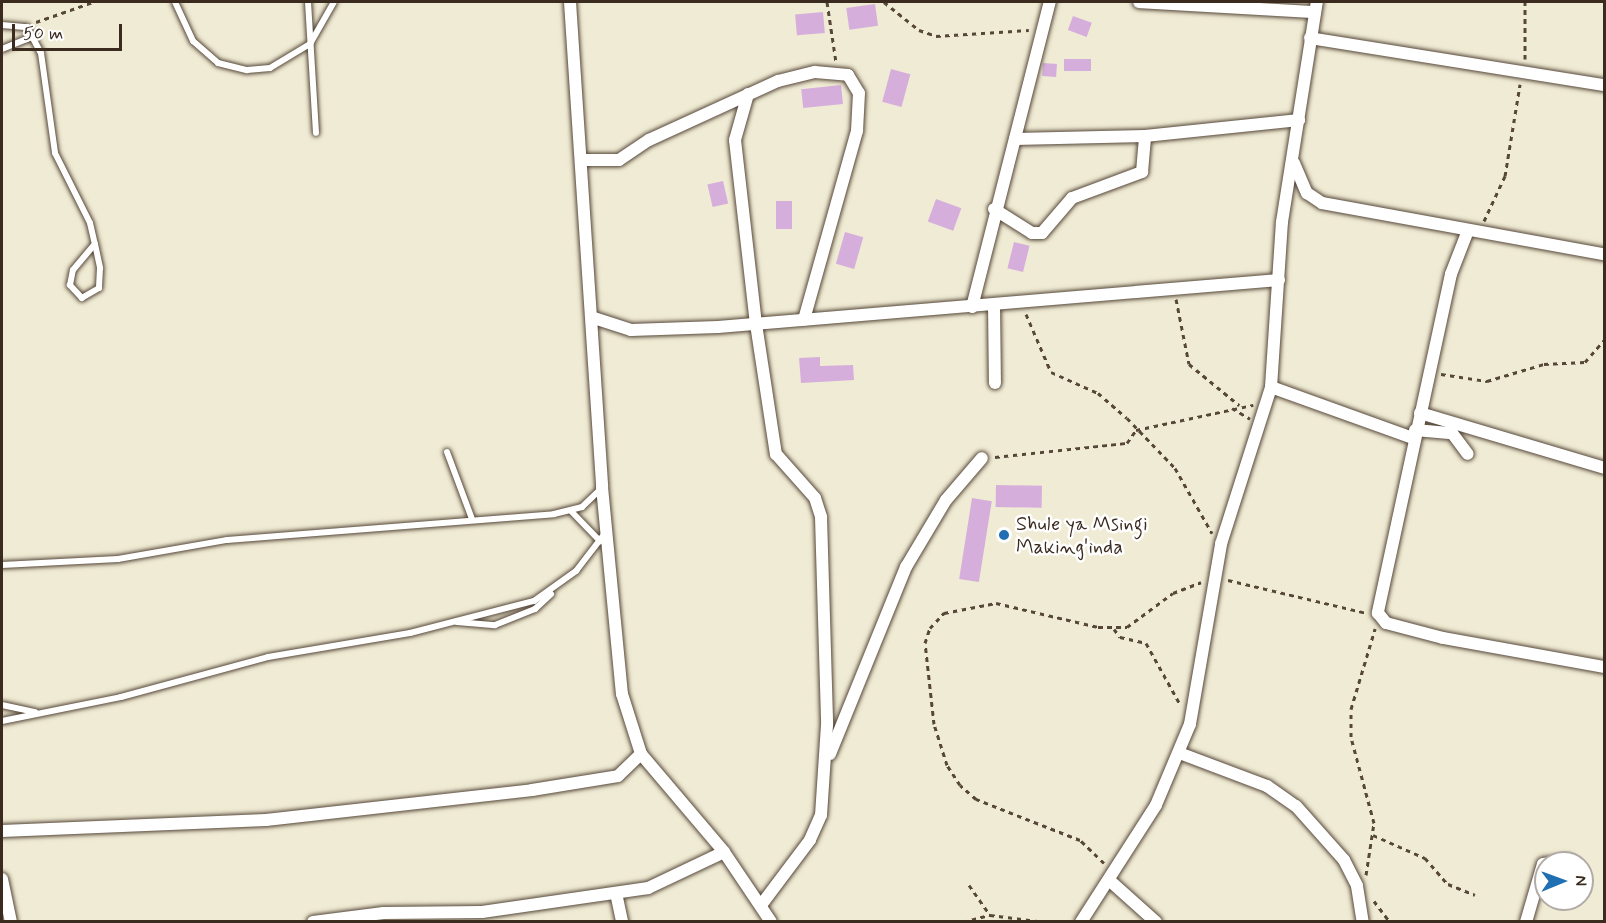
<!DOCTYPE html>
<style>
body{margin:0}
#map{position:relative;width:1606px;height:923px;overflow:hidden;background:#f0ebd4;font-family:Mynerve,sans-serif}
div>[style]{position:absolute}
.building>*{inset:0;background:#d6aedc;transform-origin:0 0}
.path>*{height:3px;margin-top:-1.5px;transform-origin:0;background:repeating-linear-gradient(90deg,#564739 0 4.5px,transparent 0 9px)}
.roads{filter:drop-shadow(0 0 2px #564739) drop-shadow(0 0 2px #564739)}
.lane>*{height:6px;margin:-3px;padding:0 3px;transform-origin:3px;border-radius:3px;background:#fff}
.street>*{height:12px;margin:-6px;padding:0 6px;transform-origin:6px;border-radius:6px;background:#fff}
.dots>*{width:16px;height:16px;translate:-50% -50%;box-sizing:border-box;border:3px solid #fff;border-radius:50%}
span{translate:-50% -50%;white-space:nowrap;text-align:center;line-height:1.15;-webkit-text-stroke:5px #fff;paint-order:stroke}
.poi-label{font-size:20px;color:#3b2a1e}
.left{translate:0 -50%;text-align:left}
.frame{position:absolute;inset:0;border:3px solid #3b2a1e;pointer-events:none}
.north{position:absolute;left:1534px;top:851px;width:60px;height:60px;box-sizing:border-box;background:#fff;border:2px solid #b1aaa5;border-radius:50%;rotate:89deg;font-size:16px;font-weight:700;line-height:24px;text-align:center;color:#3b2a1e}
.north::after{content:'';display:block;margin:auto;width:21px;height:27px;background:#1f6fb2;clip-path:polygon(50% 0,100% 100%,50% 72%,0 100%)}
.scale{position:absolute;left:12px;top:24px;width:110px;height:27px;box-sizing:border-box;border:3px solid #3b2a1e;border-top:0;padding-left:8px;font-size:18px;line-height:21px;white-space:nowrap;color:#3b2a1e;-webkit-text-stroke:4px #fff;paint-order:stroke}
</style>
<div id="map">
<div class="building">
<div style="left:875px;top:4px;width:22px;height:29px;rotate:82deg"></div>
<div style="left:823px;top:12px;width:21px;height:28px;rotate:85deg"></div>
<div style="left:1073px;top:16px;width:20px;height:15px;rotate:20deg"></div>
<div style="left:1091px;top:59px;width:12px;height:27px;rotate:90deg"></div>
<div style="left:1043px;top:63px;width:14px;height:13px;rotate:4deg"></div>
<div style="left:891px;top:69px;width:20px;height:34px;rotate:15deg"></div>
<div style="left:841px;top:85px;width:19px;height:40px;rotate:84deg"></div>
<div style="left:723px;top:181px;width:23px;height:16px;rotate:77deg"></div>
<div style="left:936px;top:199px;width:27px;height:24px;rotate:20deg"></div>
<div style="left:776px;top:201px;width:16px;height:28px"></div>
<div style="left:845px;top:232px;width:19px;height:33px;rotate:16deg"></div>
<div style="left:1014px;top:242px;width:16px;height:27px;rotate:14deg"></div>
<div style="clip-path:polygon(820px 357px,820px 366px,853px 365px,854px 380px,801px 383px,799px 358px)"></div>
<div style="left:996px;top:485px;width:46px;height:22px;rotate:1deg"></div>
<div style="left:972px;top:498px;width:20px;height:82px;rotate:9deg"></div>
</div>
<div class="path">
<div style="left:827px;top:2px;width:61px;rotate:81.5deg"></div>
<div style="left:884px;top:2px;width:45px;rotate:38.7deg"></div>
<div style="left:919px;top:30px;width:18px;rotate:19deg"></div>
<div style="left:936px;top:36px;width:93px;rotate:-3.7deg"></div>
<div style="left:36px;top:22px;width:60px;rotate:-19.3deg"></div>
<div style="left:1525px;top:59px;width:57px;rotate:-90deg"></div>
<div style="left:1484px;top:221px;width:50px;rotate:-65deg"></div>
<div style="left:1505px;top:176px;width:93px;rotate:-80.7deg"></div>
<div style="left:1176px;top:299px;width:66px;rotate:78.7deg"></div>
<div style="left:1189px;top:364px;width:65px;rotate:39.4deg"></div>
<div style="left:1026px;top:314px;width:63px;rotate:66.7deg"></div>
<div style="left:1051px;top:372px;width:51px;rotate:24.1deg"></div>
<div style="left:1098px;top:393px;width:38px;rotate:41deg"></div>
<div style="left:1127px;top:418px;width:69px;rotate:46.2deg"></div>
<div style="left:1175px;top:468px;width:75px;rotate:60.4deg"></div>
<div style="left:1441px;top:374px;width:47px;rotate:8.7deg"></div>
<div style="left:1487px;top:381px;width:59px;rotate:-16.6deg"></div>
<div style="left:1544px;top:364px;width:41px;rotate:-2.8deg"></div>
<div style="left:1585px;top:362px;width:29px;rotate:-49deg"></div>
<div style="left:1232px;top:408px;width:21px;rotate:31deg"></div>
<div style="left:995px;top:457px;width:133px;rotate:-6.1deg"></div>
<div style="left:1127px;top:443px;width:16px;rotate:-55deg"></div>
<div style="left:1136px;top:430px;width:120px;rotate:-12.1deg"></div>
<div style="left:1228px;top:580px;width:143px;rotate:13.4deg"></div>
<div style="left:1114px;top:629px;width:10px;rotate:53deg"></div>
<div style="left:1120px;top:637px;width:27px;rotate:13deg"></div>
<div style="left:1146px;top:643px;width:70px;rotate:60.9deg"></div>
<div style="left:1373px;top:835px;width:57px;rotate:23.9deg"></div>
<div style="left:1425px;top:858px;width:35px;rotate:49deg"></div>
<div style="left:1448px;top:884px;width:29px;rotate:22deg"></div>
<div style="left:1104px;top:863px;width:33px;rotate:-136deg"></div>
<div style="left:1080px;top:840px;width:112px;rotate:-158.5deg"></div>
<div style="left:976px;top:799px;width:21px;rotate:-139deg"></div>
<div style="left:960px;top:785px;width:24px;rotate:-123deg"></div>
<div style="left:947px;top:765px;width:43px;rotate:-107.6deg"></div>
<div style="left:934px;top:724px;width:81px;rotate:-96.3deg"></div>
<div style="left:925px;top:643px;width:16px;rotate:-72deg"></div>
<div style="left:930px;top:628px;width:21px;rotate:-47deg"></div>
<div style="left:944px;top:613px;width:53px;rotate:-10.9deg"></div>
<div style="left:996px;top:603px;width:105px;rotate:13.2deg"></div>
<div style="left:1098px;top:627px;width:29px"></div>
<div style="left:1127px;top:627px;width:57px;rotate:-36.5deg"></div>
<div style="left:1173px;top:593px;width:30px;rotate:-21deg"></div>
<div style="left:1366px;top:875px;width:53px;rotate:-81.3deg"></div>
<div style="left:1374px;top:823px;width:89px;rotate:-105deg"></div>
<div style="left:1351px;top:737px;width:28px;rotate:-90deg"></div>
<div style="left:1351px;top:709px;width:84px;rotate:-73.3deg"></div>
<div style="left:969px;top:885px;width:37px;rotate:55deg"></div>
<div style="left:1374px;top:901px;width:26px;rotate:53deg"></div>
<div style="left:963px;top:922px;width:28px;rotate:-15deg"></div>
<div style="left:990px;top:915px;width:55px;rotate:7.3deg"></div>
</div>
<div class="roads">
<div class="lane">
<div style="left:175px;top:2px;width:43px;rotate:65.2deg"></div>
<div style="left:193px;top:41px;width:33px;rotate:41deg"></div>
<div style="left:218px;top:63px;width:30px;rotate:14deg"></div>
<div style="left:247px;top:70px;width:23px;rotate:-5deg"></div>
<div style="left:270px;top:68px;width:47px;rotate:-31deg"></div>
<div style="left:310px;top:44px;width:48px;rotate:-60.3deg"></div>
<div style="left:308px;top:2px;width:131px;rotate:86.5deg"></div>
<div style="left:2px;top:25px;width:25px;rotate:5deg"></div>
<div style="left:27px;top:27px;width:30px;rotate:62deg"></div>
<div style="left:41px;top:53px;width:101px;rotate:82deg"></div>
<div style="left:55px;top:153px;width:78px;rotate:63.4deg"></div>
<div style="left:90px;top:223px;width:22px;rotate:77deg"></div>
<div style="left:95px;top:244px;width:25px;rotate:78deg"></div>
<div style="left:100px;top:268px;width:20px;rotate:93deg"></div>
<div style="left:99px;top:288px;width:20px;rotate:150deg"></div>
<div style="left:82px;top:298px;width:18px;rotate:-133deg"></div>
<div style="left:70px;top:285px;width:15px;rotate:-79deg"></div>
<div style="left:73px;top:270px;width:34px;rotate:-50deg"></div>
<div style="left:2px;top:49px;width:35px;rotate:-22deg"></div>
<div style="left:447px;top:452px;width:72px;rotate:69.5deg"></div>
<div style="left:571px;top:511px;width:42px;rotate:46deg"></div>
<div style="left:2px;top:565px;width:116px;rotate:-3deg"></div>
<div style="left:118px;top:559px;width:111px;rotate:-9.9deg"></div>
<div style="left:227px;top:540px;width:328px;rotate:-4.5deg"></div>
<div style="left:554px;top:514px;width:29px;rotate:-14deg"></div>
<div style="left:582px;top:507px;width:28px;rotate:-44deg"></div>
<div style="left:457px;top:622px;width:38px;rotate:5deg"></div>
<div style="left:495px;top:625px;width:43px;rotate:-21.8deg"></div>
<div style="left:535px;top:609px;width:22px;rotate:-43deg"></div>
<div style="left:2px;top:705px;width:34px;rotate:12deg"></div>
<div style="left:2px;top:721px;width:121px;rotate:-11.4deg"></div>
<div style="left:121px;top:697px;width:152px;rotate:-15.2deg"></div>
<div style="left:268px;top:657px;width:144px;rotate:-9.6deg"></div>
<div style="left:410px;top:633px;width:128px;rotate:-14.5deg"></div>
<div style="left:534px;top:601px;width:52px;rotate:-35.5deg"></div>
<div style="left:576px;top:571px;width:49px;rotate:-52.4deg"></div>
</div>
<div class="street">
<div style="left:570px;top:2px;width:486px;rotate:86.2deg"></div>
<div style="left:602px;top:487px;width:208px;rotate:84.5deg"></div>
<div style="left:622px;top:694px;width:63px;rotate:72.4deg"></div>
<div style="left:641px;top:754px;width:128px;rotate:49.7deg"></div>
<div style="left:724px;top:852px;width:84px;rotate:56.1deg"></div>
<div style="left:1139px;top:2px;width:176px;rotate:3.3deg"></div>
<div style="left:1310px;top:38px;width:298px;rotate:9.1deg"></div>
<div style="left:748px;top:94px;width:48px;rotate:105.8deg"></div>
<div style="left:735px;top:140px;width:185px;rotate:83.5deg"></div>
<div style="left:756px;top:324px;width:132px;rotate:81.3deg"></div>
<div style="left:776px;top:454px;width:59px;rotate:48.4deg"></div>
<div style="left:815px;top:498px;width:20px;rotate:72deg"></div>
<div style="left:821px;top:517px;width:208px;rotate:88.3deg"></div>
<div style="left:827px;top:725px;width:90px;rotate:93.8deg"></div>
<div style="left:821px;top:815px;width:27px;rotate:114deg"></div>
<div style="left:810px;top:840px;width:80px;rotate:126.9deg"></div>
<div style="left:1015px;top:139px;width:130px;rotate:-1.3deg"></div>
<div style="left:1145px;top:136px;width:155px;rotate:-5.9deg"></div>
<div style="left:584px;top:160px;width:35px"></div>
<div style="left:619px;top:160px;width:36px;rotate:-34deg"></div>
<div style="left:649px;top:140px;width:142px;rotate:-24.6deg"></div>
<div style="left:778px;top:81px;width:38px;rotate:-14deg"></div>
<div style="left:815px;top:72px;width:33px;rotate:5deg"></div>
<div style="left:848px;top:75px;width:21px;rotate:59deg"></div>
<div style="left:859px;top:93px;width:38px;rotate:93deg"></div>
<div style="left:857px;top:131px;width:196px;rotate:105.7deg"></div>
<div style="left:1294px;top:163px;width:33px;rotate:67deg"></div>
<div style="left:1307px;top:193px;width:18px;rotate:34deg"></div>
<div style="left:1322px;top:203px;width:287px;rotate:10.3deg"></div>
<div style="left:994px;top:209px;width:45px;rotate:32.3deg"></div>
<div style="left:1032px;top:233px;width:10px"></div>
<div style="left:1042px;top:233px;width:46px;rotate:-49.4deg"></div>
<div style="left:1072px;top:198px;width:75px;rotate:-20.4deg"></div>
<div style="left:1142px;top:172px;width:36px;rotate:-85deg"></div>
<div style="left:1467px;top:233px;width:44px;rotate:111.3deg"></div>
<div style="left:1451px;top:274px;width:347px;rotate:102.2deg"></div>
<div style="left:1378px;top:613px;width:13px;rotate:51deg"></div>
<div style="left:1386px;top:623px;width:59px;rotate:14.7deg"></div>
<div style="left:1443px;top:638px;width:164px;rotate:10.2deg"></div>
<div style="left:994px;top:305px;width:78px;rotate:89.3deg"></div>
<div style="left:972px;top:307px;width:315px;rotate:-75.7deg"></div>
<div style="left:594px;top:318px;width:39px;rotate:18deg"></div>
<div style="left:631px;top:330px;width:87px;rotate:-2deg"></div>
<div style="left:718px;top:327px;width:563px;rotate:-4.79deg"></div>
<div style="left:1271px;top:387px;width:151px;rotate:19.8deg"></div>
<div style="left:1420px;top:413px;width:192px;rotate:16.6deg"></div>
<div style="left:1415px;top:430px;width:37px;rotate:5deg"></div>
<div style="left:1452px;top:433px;width:26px;rotate:53deg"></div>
<div style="left:830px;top:754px;width:202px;rotate:-67.9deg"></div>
<div style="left:906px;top:567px;width:78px;rotate:-59.2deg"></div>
<div style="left:946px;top:500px;width:55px;rotate:-49.4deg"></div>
<div style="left:1182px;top:754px;width:91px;rotate:20.6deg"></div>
<div style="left:1267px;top:786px;width:35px;rotate:35deg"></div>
<div style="left:1296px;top:806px;width:72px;rotate:48.4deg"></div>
<div style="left:1344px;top:860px;width:29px;rotate:63deg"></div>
<div style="left:1357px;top:886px;width:36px;rotate:81deg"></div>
<div style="left:2px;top:831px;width:264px;rotate:-2.4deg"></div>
<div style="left:266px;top:820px;width:268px;rotate:-6.4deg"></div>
<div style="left:532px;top:790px;width:87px;rotate:-9.2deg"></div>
<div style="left:618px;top:776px;width:32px;rotate:-44deg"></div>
<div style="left:2px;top:879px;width:44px;rotate:78.2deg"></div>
<div style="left:1109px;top:880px;width:63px;rotate:41.8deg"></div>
<div style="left:616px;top:893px;width:30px;rotate:78deg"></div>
<div style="left:313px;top:922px;width:71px;rotate:-7.3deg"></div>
<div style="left:383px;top:913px;width:99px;rotate:-0.6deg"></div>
<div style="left:482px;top:912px;width:168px;rotate:-8.2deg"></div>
<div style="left:648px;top:888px;width:84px;rotate:-25.3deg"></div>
<div style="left:1081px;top:922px;width:139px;rotate:-57.3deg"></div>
<div style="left:1156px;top:805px;width:88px;rotate:-67.2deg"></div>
<div style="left:1190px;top:724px;width:183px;rotate:-80.2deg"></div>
<div style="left:1221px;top:544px;width:165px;rotate:-72.3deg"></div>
<div style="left:1271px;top:387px;width:165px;rotate:-86.2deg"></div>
<div style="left:1282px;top:222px;width:223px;rotate:-81deg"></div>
<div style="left:1526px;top:922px;width:60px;rotate:-73.7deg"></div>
<div style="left:1543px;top:864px;width:25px;rotate:-7deg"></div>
</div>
</div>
<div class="dots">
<div style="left:1004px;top:535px;background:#1f6fb2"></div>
</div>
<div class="poi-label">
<span class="left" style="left:1016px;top:536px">Shule ya Msingi<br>Making'inda</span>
</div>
<div class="frame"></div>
<div class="north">N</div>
<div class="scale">50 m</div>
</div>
